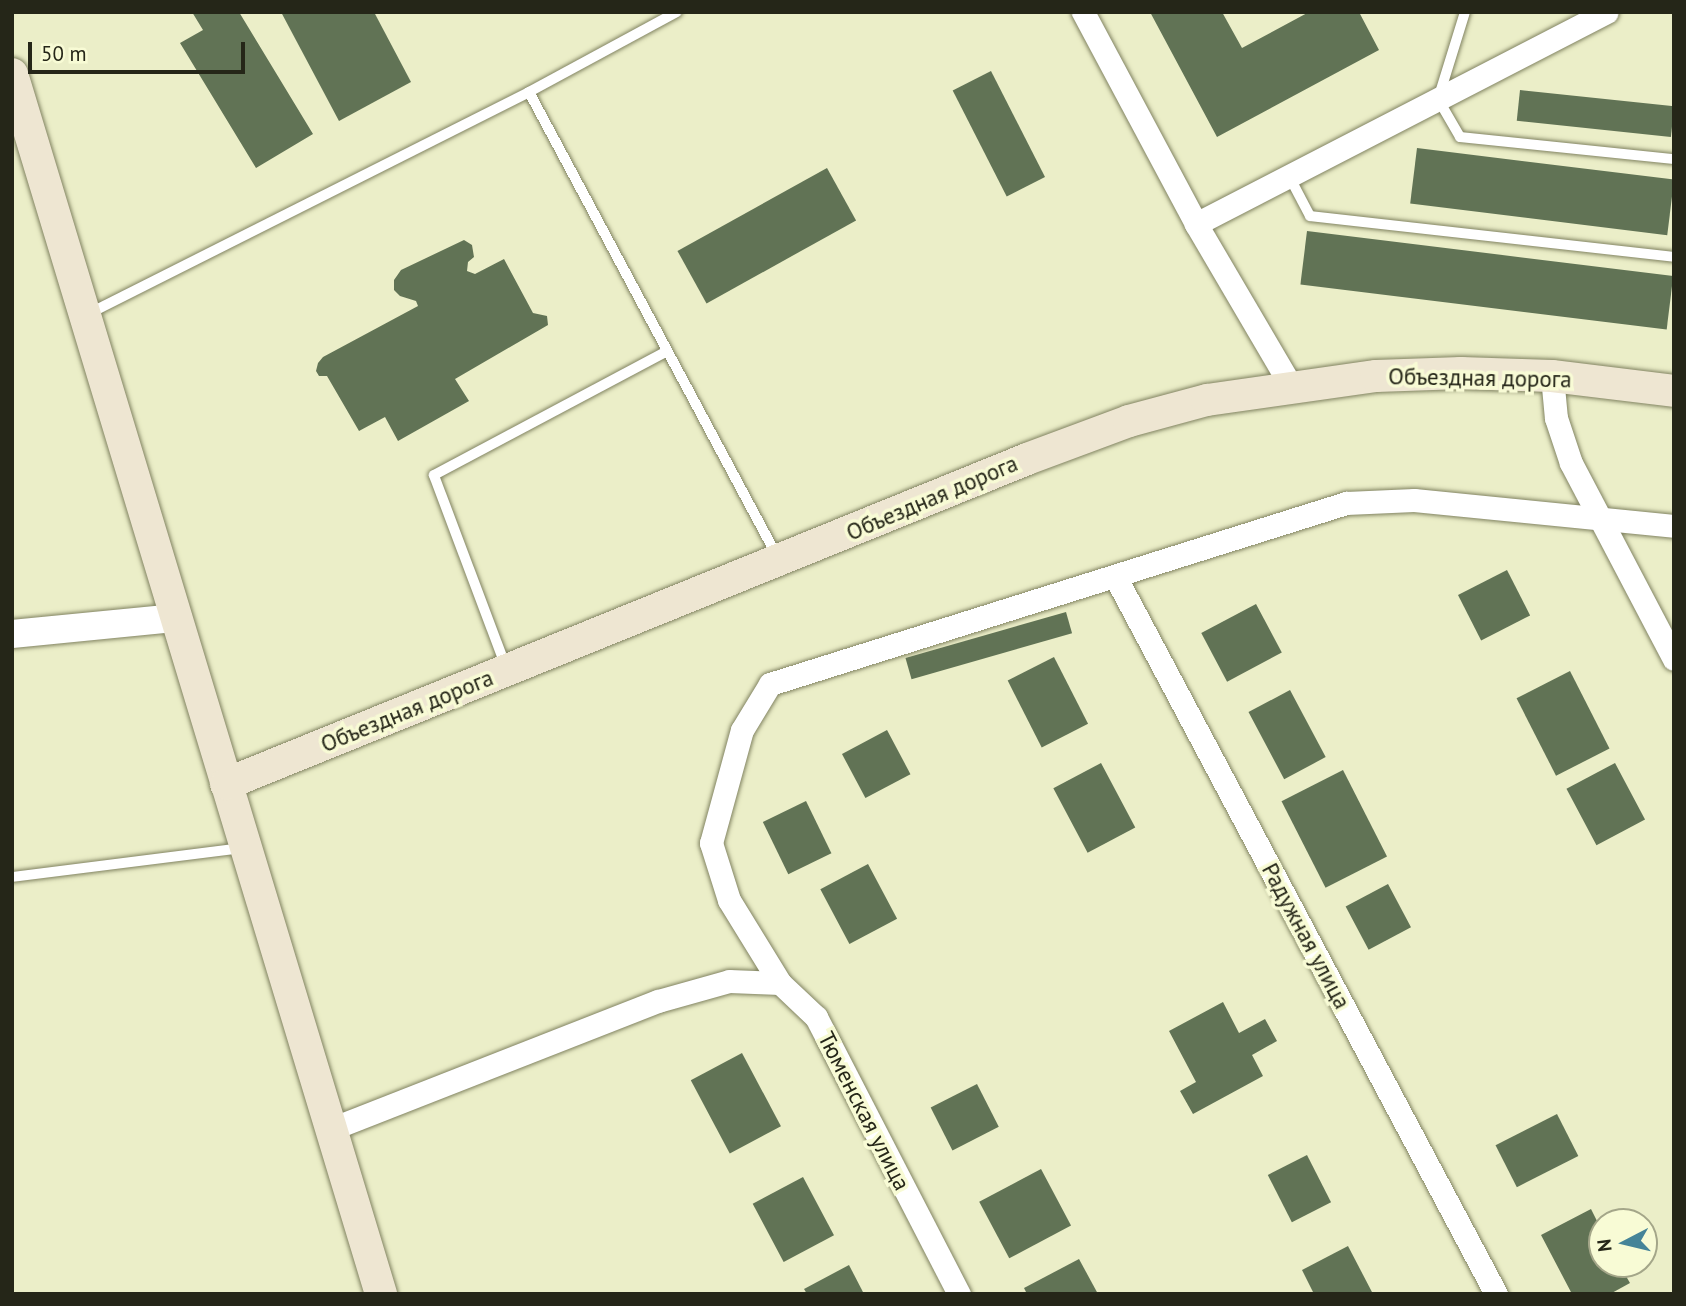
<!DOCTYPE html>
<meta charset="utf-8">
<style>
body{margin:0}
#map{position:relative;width:1686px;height:1306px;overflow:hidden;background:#ebeec8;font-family:"PT Sans",sans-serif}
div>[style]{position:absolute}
.building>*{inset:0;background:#617355;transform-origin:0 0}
.roads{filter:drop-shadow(0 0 2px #818361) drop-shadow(0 0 2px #818361)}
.service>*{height:10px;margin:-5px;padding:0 5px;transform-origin:5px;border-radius:5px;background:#fff}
.minor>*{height:23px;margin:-11.5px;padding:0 11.5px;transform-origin:11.5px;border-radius:11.5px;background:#fff}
.tertiary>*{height:28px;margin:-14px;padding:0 14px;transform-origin:14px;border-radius:14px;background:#fff}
.secondary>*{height:32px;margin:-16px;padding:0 16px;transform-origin:16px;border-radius:16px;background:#eee6d2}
span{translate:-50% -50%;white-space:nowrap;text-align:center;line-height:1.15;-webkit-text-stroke:7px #f8fbd5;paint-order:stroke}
.street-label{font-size:23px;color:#252618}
.frame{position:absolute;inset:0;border:14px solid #252618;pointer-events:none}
.north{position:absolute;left:1588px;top:1208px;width:70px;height:70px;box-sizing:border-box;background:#f8fbd5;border:2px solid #a4a689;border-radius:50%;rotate:263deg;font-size:19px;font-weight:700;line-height:28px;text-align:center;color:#252618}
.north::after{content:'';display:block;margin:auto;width:24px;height:32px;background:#458498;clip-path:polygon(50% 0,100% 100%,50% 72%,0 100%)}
.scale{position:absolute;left:28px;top:42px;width:217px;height:32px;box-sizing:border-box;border:4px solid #252618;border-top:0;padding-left:9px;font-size:21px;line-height:24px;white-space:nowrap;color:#252618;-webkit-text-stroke:5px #f8fbd5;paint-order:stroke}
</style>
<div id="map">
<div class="building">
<div style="clip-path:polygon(192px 12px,239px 12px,313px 134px,256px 168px,180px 43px,203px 30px)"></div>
<div style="clip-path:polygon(281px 12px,374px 12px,411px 82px,339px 121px)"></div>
<div style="clip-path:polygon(1150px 12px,1222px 12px,1242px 48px,1309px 12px,1359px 12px,1379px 50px,1217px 137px)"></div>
<div style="left:991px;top:71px;width:119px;height:43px;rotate:63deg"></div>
<div style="left:1520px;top:90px;width:155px;height:31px;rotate:6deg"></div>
<div style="left:1417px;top:148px;width:259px;height:56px;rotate:7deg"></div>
<div style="left:827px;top:168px;width:60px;height:171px;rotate:61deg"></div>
<div style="left:1307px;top:231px;width:369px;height:54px;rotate:7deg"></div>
<div style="clip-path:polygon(464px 240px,472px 245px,474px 257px,468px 262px,467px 271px,475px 274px,504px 259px,533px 313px,547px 316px,548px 325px,455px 379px,469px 401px,398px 441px,385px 417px,359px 431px,327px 376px,319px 376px,316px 371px,318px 363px,323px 357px,418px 306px,416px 301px,400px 296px,394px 290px,394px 280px,401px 270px)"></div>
<div style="left:1507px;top:570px;width:51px;height:55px;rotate:63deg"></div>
<div style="left:1256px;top:604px;width:55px;height:62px;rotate:62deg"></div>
<div style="left:1066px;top:612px;width:22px;height:167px;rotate:74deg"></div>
<div style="left:1054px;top:657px;width:75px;height:52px;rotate:63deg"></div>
<div style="left:1570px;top:671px;width:87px;height:60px;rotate:63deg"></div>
<div style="left:1290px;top:690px;width:76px;height:47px;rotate:62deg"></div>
<div style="left:887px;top:730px;width:50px;height:51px;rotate:62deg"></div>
<div style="left:1101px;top:763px;width:73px;height:54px;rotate:62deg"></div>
<div style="left:1615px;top:763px;width:64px;height:55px;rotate:62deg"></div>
<div style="left:1343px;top:770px;width:97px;height:69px;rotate:63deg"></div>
<div style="left:806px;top:801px;width:58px;height:48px;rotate:64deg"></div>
<div style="left:868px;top:864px;width:62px;height:54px;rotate:62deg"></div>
<div style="left:1388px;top:884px;width:49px;height:48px;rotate:62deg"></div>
<div style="clip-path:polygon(1223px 1002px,1239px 1033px,1265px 1019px,1277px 1041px,1252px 1055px,1263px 1076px,1193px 1114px,1180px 1091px,1196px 1082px,1169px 1031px)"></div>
<div style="left:742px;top:1053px;width:83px;height:58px;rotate:62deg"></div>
<div style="left:977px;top:1084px;width:48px;height:52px;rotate:63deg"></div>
<div style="left:1557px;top:1114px;width:47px;height:69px;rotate:63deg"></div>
<div style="left:1307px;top:1155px;width:53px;height:44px;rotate:63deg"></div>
<div style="left:1041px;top:1169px;width:64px;height:70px;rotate:62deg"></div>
<div style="left:803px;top:1177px;width:66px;height:57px;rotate:62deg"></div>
<div style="clip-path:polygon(1591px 1209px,1602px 1231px,1602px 1264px,1619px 1264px,1630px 1283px,1610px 1294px,1572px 1294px,1541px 1235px)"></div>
<div style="clip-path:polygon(1348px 1246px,1373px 1294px,1314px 1294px,1302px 1270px)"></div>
<div style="clip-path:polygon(1079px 1259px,1098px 1294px,1027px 1294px,1024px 1288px)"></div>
<div style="clip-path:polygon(849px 1265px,864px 1294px,807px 1294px,804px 1289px)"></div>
</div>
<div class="roads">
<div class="service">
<div style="left:1465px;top:12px;width:91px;rotate:107.2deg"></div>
<div style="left:1438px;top:99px;width:44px;rotate:59.9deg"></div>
<div style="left:1460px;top:137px;width:215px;rotate:5.9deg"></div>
<div style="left:529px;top:92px;width:526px;rotate:61.88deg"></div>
<div style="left:1289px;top:176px;width:45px;rotate:62.3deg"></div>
<div style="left:1310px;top:216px;width:366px;rotate:6.4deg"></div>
<div style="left:88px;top:314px;width:494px;rotate:-26.7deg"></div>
<div style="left:529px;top:92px;width:168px;rotate:-28.4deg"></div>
<div style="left:506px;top:667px;width:205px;rotate:-110.6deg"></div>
<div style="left:434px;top:475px;width:264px;rotate:-28deg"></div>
<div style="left:12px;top:877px;width:233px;rotate:-7.2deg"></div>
</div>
<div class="minor">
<div style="left:1083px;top:12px;width:240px;rotate:61.9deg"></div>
<div style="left:1196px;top:224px;width:188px;rotate:59.6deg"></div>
<div style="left:1196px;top:224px;width:462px;rotate:-27.3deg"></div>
<div style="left:1552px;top:376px;width:42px;rotate:84.6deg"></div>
<div style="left:1556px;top:418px;width:47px;rotate:71.6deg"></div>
<div style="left:1571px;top:463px;width:221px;rotate:62.3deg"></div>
<div style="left:1116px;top:578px;width:811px;rotate:62.04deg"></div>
<div style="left:780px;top:983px;width:97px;rotate:-121.6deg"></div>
<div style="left:729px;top:900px;width:60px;rotate:-107.5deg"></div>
<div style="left:711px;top:843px;width:117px;rotate:-74.7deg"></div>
<div style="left:742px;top:730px;width:54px;rotate:-58.7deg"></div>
<div style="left:770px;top:684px;width:604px;rotate:-17.44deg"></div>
<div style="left:1346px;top:503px;width:68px;rotate:-2.5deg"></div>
<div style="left:1414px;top:500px;width:261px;rotate:5.7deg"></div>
<div style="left:331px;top:1129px;width:351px;rotate:-21.4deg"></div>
<div style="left:658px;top:1001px;width:74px;rotate:-15.7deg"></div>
<div style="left:729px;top:981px;width:51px;rotate:2.2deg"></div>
<div style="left:780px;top:983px;width:50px;rotate:43.4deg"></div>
<div style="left:816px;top:1017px;width:312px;rotate:62.7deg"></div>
</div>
<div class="tertiary">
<div style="left:12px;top:634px;width:165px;rotate:-5.6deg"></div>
</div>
<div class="secondary">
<div style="left:12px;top:74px;width:1275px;rotate:73.17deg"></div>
<div style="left:226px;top:784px;width:864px;rotate:-22.08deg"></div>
<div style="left:1027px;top:459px;width:109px;rotate:-20.4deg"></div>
<div style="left:1129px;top:421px;width:81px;rotate:-15.1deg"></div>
<div style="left:1207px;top:400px;width:171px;rotate:-8.1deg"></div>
<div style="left:1376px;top:376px;width:85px;rotate:-2deg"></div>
<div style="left:1461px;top:373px;width:91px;rotate:1.9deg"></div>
<div style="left:1552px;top:376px;width:123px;rotate:7deg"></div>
</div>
</div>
<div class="street-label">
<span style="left:1480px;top:378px;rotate:1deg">Объездная дорога</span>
<span style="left:932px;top:498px;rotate:-23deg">Объездная дорога</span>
<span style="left:407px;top:711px;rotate:-22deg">Объездная дорога</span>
<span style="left:1306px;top:936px;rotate:62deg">Радужная улица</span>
<span style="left:864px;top:1111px;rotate:63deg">Тюменская улица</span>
</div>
<div class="frame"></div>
<div class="north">N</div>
<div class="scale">50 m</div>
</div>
